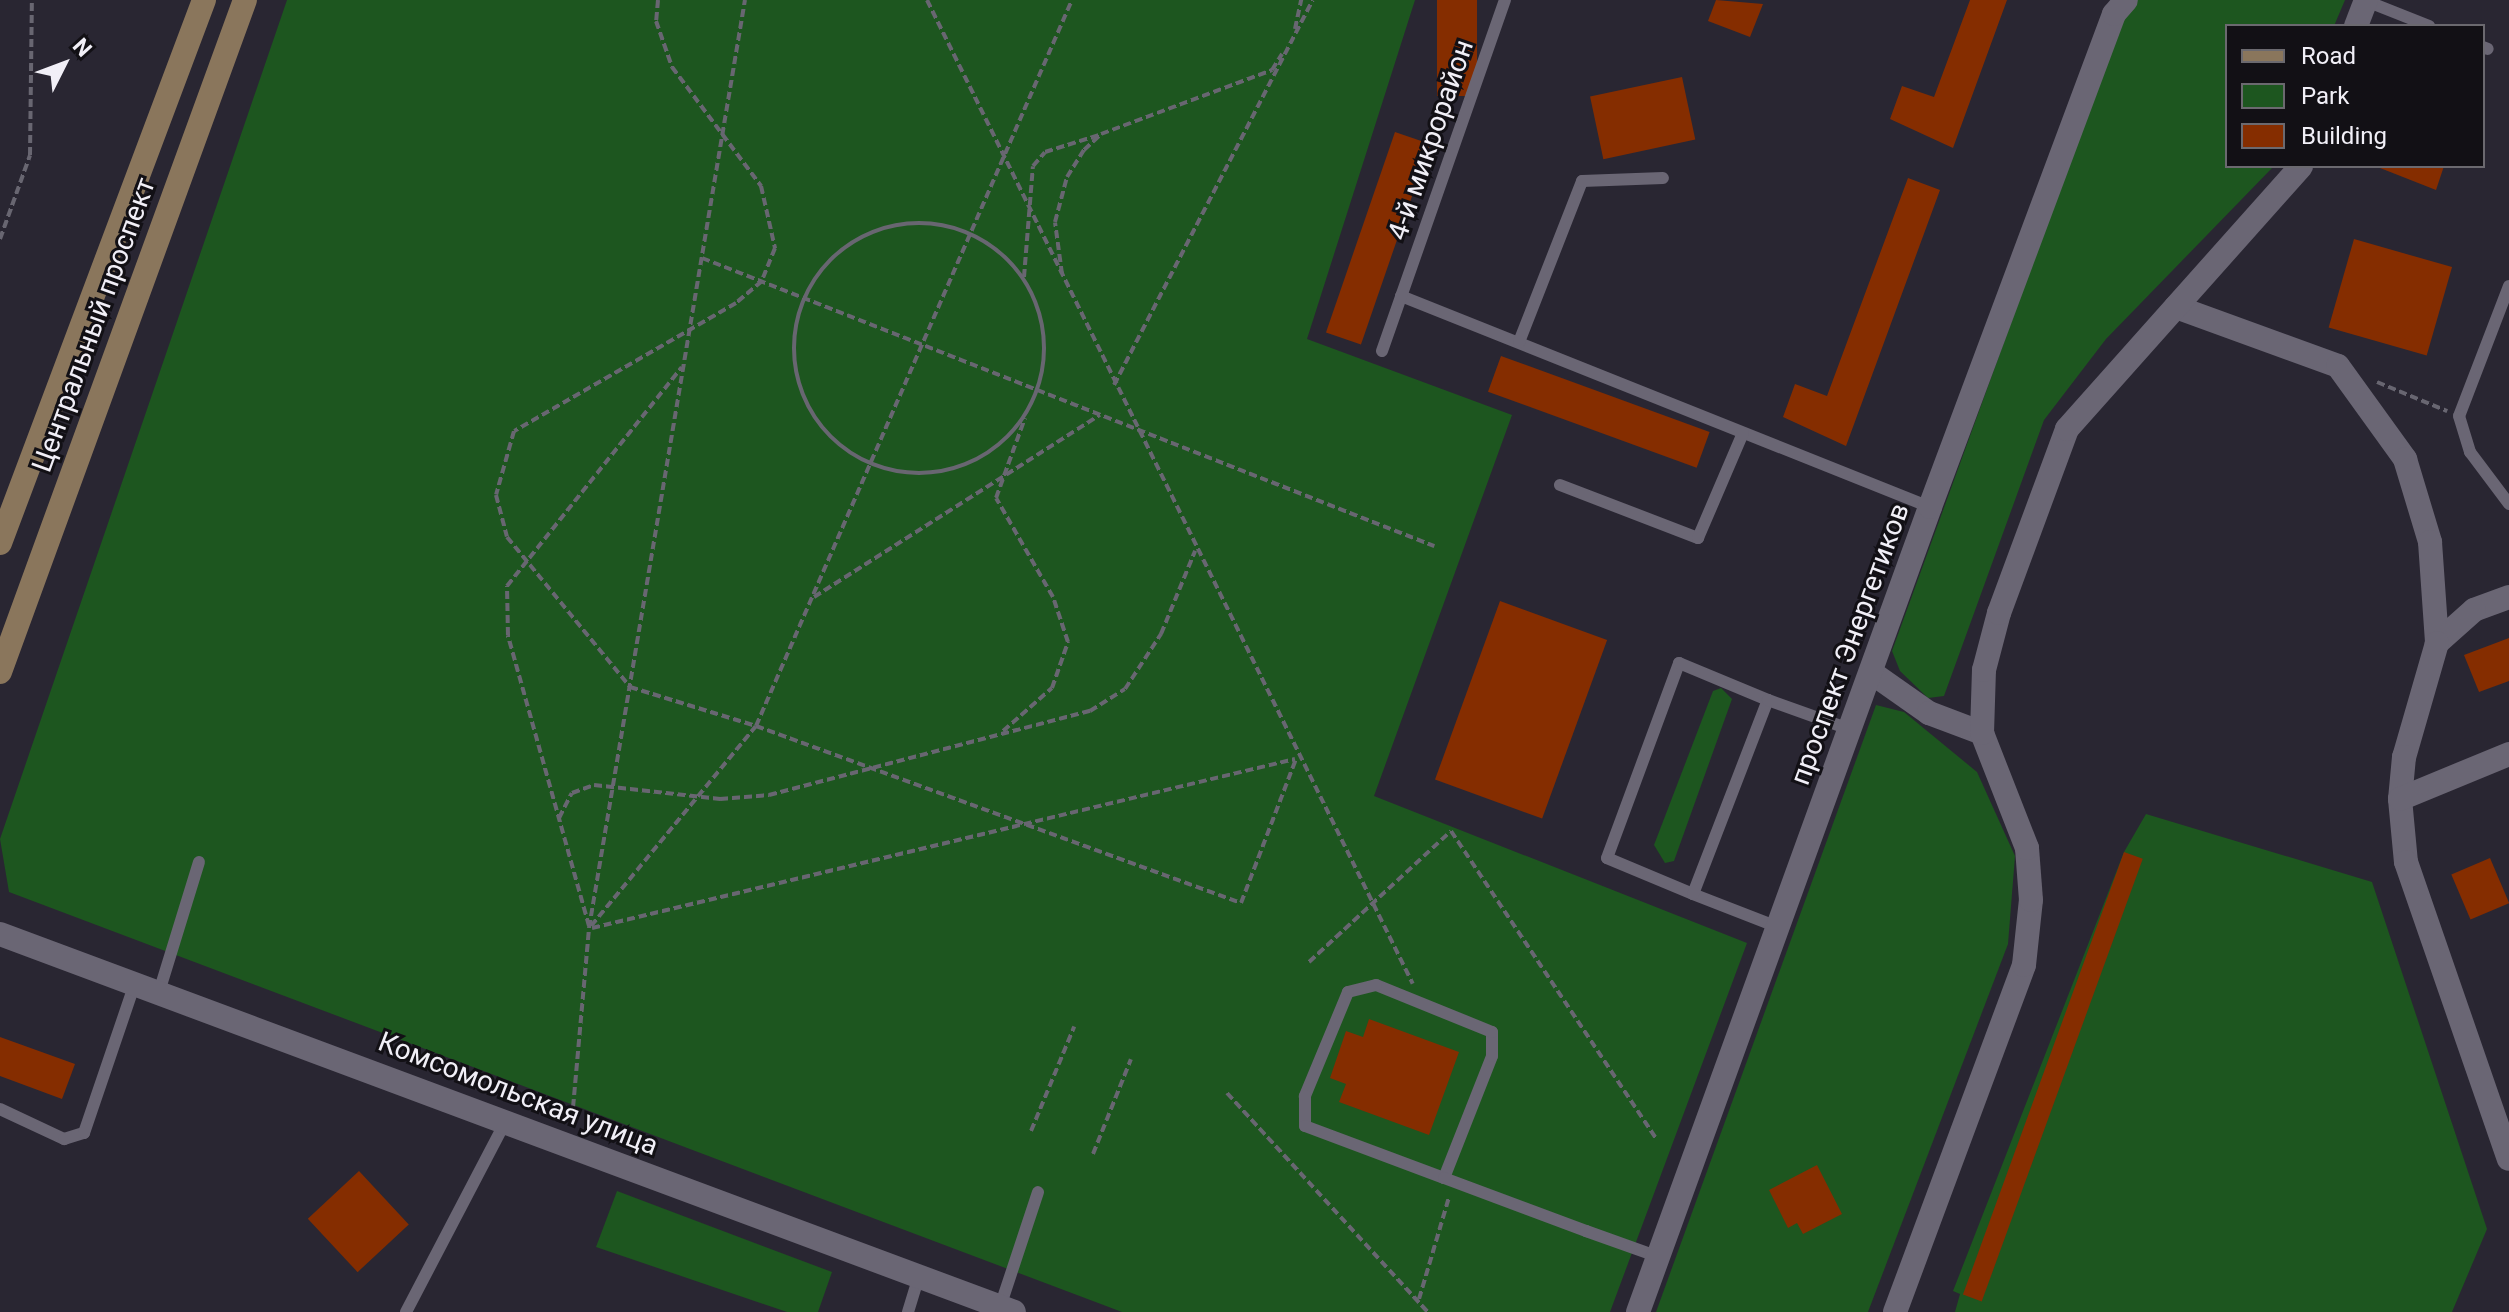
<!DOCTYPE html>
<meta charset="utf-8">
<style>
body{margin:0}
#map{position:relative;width:2509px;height:1312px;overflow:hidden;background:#292632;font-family:Roboto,sans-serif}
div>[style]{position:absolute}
.green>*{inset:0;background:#1d561f}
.building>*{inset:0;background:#852d00;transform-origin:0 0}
.path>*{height:4px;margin-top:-2px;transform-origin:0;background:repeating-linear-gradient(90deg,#686671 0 8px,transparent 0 12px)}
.path>.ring{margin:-2px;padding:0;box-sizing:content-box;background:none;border:4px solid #686671;border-radius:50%}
.lane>*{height:12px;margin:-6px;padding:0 6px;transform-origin:6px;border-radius:6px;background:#6a6674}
.street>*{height:24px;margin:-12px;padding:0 12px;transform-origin:12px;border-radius:12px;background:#6a6674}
.secondary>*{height:24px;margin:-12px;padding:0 12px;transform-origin:12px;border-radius:12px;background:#8a765c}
span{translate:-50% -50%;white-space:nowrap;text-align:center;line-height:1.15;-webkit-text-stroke:6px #121015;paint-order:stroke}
.street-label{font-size:28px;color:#f1eff7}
.legend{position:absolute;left:2225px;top:24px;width:260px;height:144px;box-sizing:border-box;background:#121015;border:2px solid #6b696f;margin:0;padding:10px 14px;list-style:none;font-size:24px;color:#f1eff7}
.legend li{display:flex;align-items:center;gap:16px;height:40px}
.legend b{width:40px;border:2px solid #6b696f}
.north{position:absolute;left:24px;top:24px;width:80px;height:80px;-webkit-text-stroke:6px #121015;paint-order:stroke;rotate:48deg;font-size:22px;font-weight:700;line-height:32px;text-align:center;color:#f1eff7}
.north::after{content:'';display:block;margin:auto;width:28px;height:36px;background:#f1eff7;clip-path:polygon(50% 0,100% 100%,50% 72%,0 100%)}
</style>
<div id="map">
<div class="green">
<div style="clip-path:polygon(287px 0,1415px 0,1307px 339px,1512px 415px,1374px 796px,1747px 943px,1610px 1312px,1122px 1312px,9px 892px,0 839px)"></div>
<div style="clip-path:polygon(2137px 0,2345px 0,2334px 26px,2227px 26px,2227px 166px,2274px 166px,2106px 339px,2044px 420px,1944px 696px,1928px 698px,1900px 671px,1892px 651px,2122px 17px)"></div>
<div style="clip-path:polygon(1721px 688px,1732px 699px,1674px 861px,1665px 863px,1654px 845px,1713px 691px)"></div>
<div style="clip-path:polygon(1876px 705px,1904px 712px,1977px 772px,2015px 856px,2008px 944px,1868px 1312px,1656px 1312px)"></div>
<div style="clip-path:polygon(2146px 814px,2372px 882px,2487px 1229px,2452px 1312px,1955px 1312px,1960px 1294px,1953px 1291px,2124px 852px)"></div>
<div style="clip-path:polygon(617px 1191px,832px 1272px,818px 1312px,787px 1312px,596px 1247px)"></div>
</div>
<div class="building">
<div style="left:1437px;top:0;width:40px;height:96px"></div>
<div style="clip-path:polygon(1716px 0,1763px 4px,1750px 37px,1708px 21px)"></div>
<div style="clip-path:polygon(1970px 0,2007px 0,1953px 148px,1890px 119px,1902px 86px,1934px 97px)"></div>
<div style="left:1682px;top:77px;width:64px;height:94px;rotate:78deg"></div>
<div style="left:1395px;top:132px;width:37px;height:212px;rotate:19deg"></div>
<div style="clip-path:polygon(2375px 166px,2444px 166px,2436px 190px)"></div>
<div style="clip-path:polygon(1908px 178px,1940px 190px,1846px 446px,1783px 417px,1795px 384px,1827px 396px)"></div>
<div style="left:2354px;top:239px;width:102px;height:92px;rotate:16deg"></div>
<div style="left:1501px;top:356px;width:222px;height:38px;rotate:20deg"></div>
<div style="left:1500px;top:601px;width:114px;height:190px;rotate:20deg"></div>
<div style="clip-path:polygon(2509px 638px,2509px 681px,2479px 692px,2464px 655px)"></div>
<div style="left:2124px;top:852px;width:20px;height:471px;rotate:20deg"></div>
<div style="left:2490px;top:858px;width:49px;height:42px;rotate:67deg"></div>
<div style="clip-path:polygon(1369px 1019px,1459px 1052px,1429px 1135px,1339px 1102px,1346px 1084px,1330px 1078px,1346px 1031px,1363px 1037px)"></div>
<div style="clip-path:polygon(0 1037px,75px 1064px,62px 1099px,0 1076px)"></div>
<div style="clip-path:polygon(1817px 1165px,1842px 1214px,1803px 1234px,1797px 1223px,1788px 1228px,1769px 1190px)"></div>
<div style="left:359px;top:1171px;width:73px;height:70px;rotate:47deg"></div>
</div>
<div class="path">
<div style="left:658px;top:0;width:21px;rotate:95deg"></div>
<div style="left:656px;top:21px;width:49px;rotate:70.8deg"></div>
<div style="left:672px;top:67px;width:149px;rotate:53.2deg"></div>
<div style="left:761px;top:186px;width:64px;rotate:77.3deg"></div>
<div style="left:775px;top:248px;width:35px;rotate:112deg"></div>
<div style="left:762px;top:281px;width:34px;rotate:140deg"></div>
<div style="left:736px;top:303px;width:256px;rotate:150deg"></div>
<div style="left:514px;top:431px;width:66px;rotate:105.7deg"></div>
<div style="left:496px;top:495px;width:43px;rotate:75.3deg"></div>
<div style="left:507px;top:537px;width:194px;rotate:50.6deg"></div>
<div style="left:630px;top:687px;width:132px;rotate:17.2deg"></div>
<div style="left:756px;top:726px;width:516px;rotate:20.05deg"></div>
<div style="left:1241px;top:903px;width:154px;rotate:-69.1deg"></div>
<div style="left:927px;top:0;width:1097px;rotate:63.72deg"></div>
<div style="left:1295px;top:29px;width:30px;rotate:-78deg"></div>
<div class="ring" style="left:794px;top:223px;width:246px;height:246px"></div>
<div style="left:0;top:239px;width:89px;rotate:-70.3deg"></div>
<div style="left:30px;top:155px;width:155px;rotate:-89.3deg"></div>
<div style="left:702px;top:258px;width:787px;rotate:21.48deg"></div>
<div style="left:1062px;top:274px;width:52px;rotate:-97.7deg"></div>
<div style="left:1055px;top:222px;width:47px;rotate:-75.1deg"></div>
<div style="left:1067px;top:177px;width:32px;rotate:-58deg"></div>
<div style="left:1084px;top:150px;width:23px;rotate:-43deg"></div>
<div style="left:1101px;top:134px;width:183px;rotate:-20.5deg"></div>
<div style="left:1272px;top:70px;width:19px;rotate:-58deg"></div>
<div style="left:1024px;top:277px;width:111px;rotate:-85.4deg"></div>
<div style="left:1033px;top:166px;width:18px;rotate:-49deg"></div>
<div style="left:1045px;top:152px;width:57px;rotate:-17.5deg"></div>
<div style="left:2377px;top:382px;width:76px;rotate:22.5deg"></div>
<div style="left:1114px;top:385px;width:433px;rotate:-62.7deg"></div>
<div style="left:814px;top:597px;width:339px;rotate:-32.5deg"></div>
<div style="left:1003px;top:731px;width:65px;rotate:-41.3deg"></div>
<div style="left:1052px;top:688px;width:49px;rotate:-70.8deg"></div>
<div style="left:1068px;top:642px;width:47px;rotate:-108.4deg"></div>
<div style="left:1053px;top:597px;width:114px;rotate:-119.9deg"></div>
<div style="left:996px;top:498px;width:85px;rotate:-70.1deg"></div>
<div style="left:559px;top:818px;width:28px;rotate:-63deg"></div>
<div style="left:572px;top:793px;width:23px;rotate:-20deg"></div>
<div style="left:594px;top:785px;width:127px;rotate:6.3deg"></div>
<div style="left:720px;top:799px;width:49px;rotate:-4.7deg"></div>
<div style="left:769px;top:795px;width:332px;rotate:-14.7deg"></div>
<div style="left:1090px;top:711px;width:41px;rotate:-32.2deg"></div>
<div style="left:1125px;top:689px;width:66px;rotate:-56.8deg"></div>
<div style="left:1161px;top:634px;width:90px;rotate:-67.7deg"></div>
<div style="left:589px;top:926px;width:302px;rotate:-105.6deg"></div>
<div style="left:508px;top:635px;width:49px;rotate:-91.2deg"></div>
<div style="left:507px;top:586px;width:280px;rotate:-51.4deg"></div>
<div style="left:591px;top:926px;width:259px;rotate:-50.5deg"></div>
<div style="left:756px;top:726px;width:792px;rotate:-66.48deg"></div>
<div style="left:592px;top:928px;width:723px;rotate:-13.52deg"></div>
<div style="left:1309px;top:962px;width:193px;rotate:-42.7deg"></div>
<div style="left:1451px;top:831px;width:371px;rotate:56.3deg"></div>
<div style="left:1227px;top:1093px;width:297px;rotate:47.5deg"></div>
<div style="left:572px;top:1119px;width:192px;rotate:-84.9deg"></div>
<div style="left:589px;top:928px;width:941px;rotate:-80.46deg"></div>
<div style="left:1031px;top:1131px;width:113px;rotate:-67.5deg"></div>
<div style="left:1093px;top:1154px;width:102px;rotate:-68.2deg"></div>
<div style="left:1419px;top:1299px;width:106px;rotate:-73.6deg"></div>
</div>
<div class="lane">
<div style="left:2366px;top:1px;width:68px;rotate:21.6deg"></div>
<div style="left:2483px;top:47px;width:5px;rotate:22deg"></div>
<div style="left:2509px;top:286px;width:139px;rotate:111deg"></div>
<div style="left:2459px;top:416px;width:38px;rotate:73deg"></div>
<div style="left:2470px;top:452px;width:65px;rotate:53.1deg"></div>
<div style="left:1401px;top:296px;width:570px;rotate:21.75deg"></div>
<div style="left:1519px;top:342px;width:173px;rotate:-68.6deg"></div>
<div style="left:1582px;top:181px;width:81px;rotate:-2.1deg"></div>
<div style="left:1382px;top:351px;width:372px;rotate:-70.7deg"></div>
<div style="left:1560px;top:485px;width:148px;rotate:21deg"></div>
<div style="left:1698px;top:538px;width:114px;rotate:-66.8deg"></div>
<div style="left:1693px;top:894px;width:93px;rotate:-157.3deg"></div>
<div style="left:1607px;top:858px;width:208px;rotate:-69.7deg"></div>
<div style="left:1679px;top:663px;width:96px;rotate:22.6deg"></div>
<div style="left:1780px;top:928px;width:93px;rotate:-158.7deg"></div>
<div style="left:1693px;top:894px;width:208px;rotate:-68.9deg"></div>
<div style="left:1768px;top:700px;width:89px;rotate:19.7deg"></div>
<div style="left:159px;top:992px;width:136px;rotate:-72.9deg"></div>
<div style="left:0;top:1109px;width:71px;rotate:25.1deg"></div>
<div style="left:64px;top:1139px;width:21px;rotate:-17deg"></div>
<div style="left:84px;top:1133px;width:158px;rotate:-71.2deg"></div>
<div style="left:1444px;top:1178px;width:131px;rotate:-68.5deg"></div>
<div style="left:1492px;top:1056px;width:24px;rotate:-90deg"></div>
<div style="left:1492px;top:1032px;width:125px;rotate:-157.9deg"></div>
<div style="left:1376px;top:985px;width:29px;rotate:166deg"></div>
<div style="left:1348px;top:992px;width:113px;rotate:112.5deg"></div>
<div style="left:1305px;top:1096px;width:30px;rotate:90deg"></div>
<div style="left:1305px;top:1126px;width:148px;rotate:20.5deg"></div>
<div style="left:1444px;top:1178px;width:152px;rotate:20.5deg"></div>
<div style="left:1586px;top:1231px;width:77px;rotate:19.6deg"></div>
<div style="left:1000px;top:1307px;width:121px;rotate:-71.7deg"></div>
<div style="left:406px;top:1312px;width:216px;rotate:-62.4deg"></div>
<div style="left:908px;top:1312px;width:37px;rotate:-73deg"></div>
</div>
<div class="street">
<div style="left:2356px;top:26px;width:28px;rotate:-69deg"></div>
<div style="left:2176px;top:307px;width:172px;rotate:20deg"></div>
<div style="left:2338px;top:366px;width:115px;rotate:54.2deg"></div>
<div style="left:2405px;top:459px;width:87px;rotate:73.2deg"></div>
<div style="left:2430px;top:542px;width:101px;rotate:86deg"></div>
<div style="left:2509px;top:597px;width:37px;rotate:160deg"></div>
<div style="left:2474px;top:610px;width:50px;rotate:138.3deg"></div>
<div style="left:2437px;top:643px;width:119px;rotate:106.1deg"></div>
<div style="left:2404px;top:757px;width:42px;rotate:95.4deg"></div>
<div style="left:2400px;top:799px;width:63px;rotate:84.6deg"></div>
<div style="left:2406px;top:862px;width:314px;rotate:70.9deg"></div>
<div style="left:1872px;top:673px;width:70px;rotate:35.1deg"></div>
<div style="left:1929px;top:713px;width:57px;rotate:20.7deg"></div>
<div style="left:2400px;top:799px;width:118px;rotate:-22.4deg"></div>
<div style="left:0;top:934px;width:1082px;rotate:20.44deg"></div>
<div style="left:1638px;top:1312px;width:856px;rotate:-70.06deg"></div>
<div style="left:1930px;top:507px;width:526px;rotate:-69.53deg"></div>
<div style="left:2114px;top:14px;width:18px;rotate:-49deg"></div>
<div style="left:1895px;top:1312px;width:370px;rotate:-69.6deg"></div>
<div style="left:2024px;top:965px;width:65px;rotate:-83.9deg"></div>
<div style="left:2031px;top:900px;width:52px;rotate:-94.4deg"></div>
<div style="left:2027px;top:848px;width:123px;rotate:-111.4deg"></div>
<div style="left:1982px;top:733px;width:63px;rotate:-88.2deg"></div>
<div style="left:1984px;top:670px;width:59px;rotate:-75.3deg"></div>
<div style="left:1999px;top:613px;width:196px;rotate:-69.7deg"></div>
<div style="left:2067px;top:429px;width:352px;rotate:-48.3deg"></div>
</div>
<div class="secondary">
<div style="left:0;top:543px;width:580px;rotate:-69.41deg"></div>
<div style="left:0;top:672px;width:715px;rotate:-69.97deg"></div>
</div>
<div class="street-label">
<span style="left:1431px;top:140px;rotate:-71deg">4-й микрорайон</span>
<span style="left:94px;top:325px;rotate:-70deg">Центральный проспект</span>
<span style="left:1850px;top:644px;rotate:-70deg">проспект Энергетиков</span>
<span style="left:518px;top:1094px;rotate:21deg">Комсомольская улица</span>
</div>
<ul class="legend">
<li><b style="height:10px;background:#8a765c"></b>Road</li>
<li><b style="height:22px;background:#1d561f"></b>Park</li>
<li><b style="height:22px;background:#852d00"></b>Building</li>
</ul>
<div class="north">N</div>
</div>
